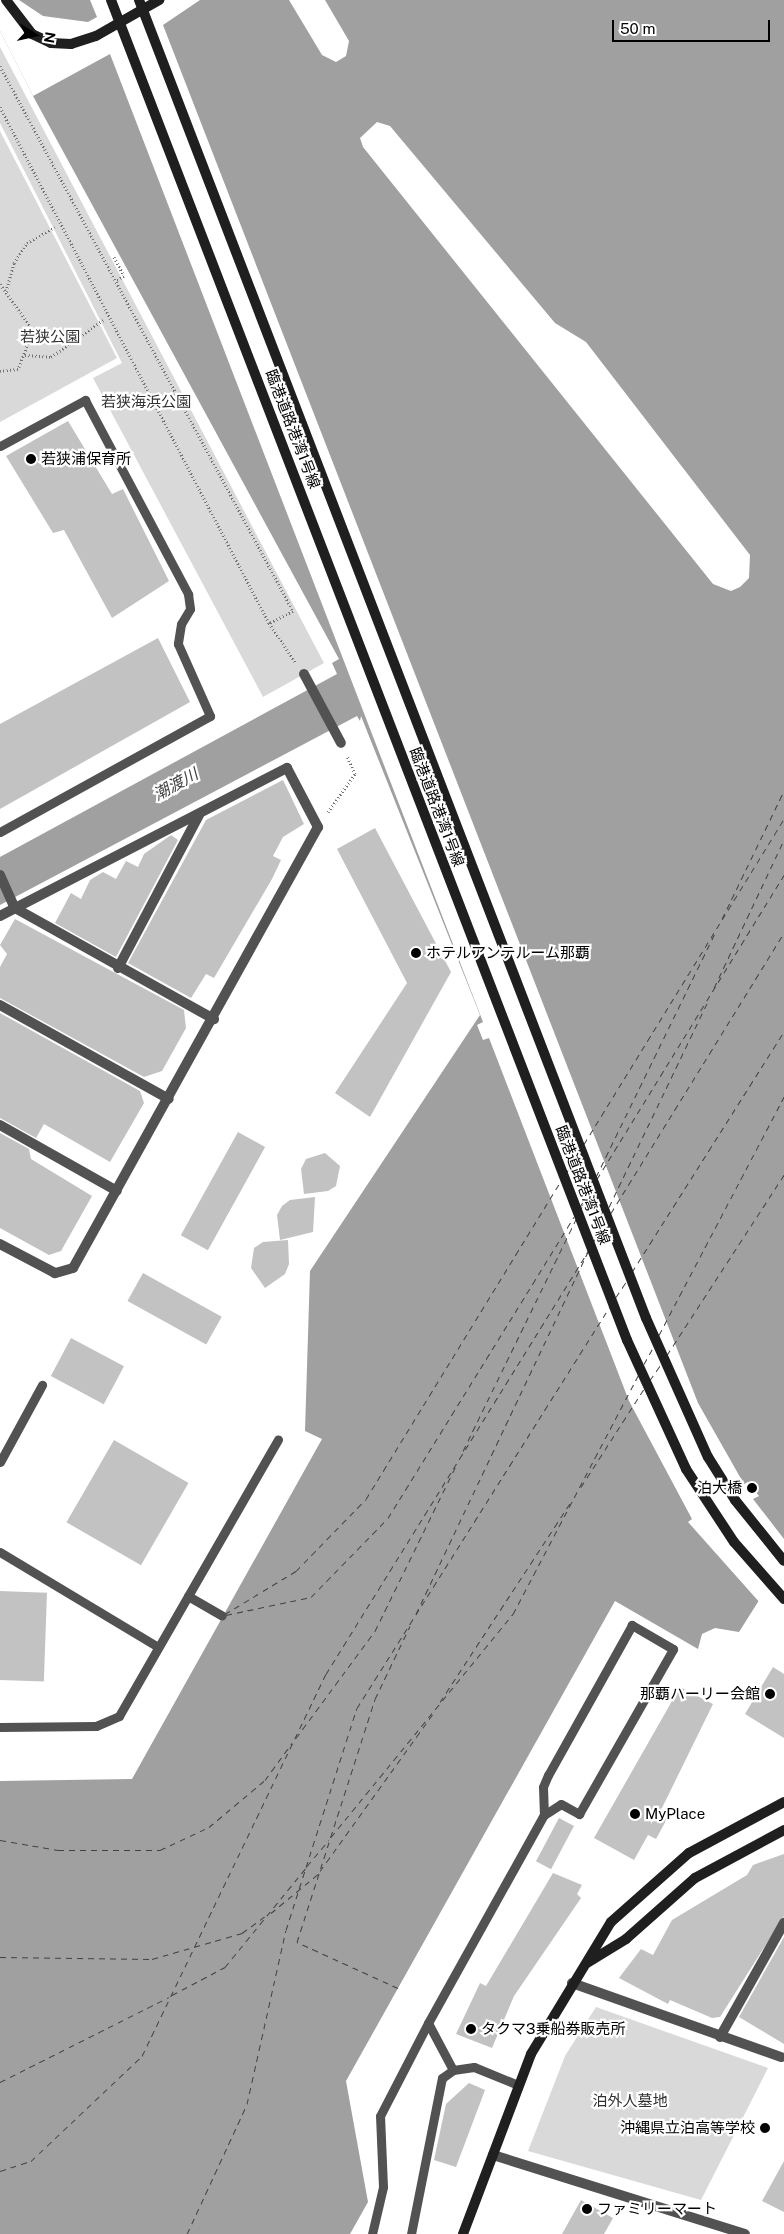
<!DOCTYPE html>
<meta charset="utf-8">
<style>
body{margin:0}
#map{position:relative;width:784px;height:2234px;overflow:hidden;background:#fff;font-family:"Public Sans","Noto Sans JP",sans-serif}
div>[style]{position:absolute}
.green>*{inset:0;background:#d9d9d9}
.water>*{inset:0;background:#a0a0a0}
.pier>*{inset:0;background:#fff}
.ferry>*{height:1px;margin-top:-0.5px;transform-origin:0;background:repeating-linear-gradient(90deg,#414141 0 6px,transparent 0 11px)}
.building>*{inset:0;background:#c2c2c2;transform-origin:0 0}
.path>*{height:3px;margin-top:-1.5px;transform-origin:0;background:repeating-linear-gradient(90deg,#747474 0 1px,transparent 0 3.5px)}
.lane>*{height:9px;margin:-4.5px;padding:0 4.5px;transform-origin:4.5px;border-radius:4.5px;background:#525252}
.street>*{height:10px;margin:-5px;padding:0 5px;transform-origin:5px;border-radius:5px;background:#525252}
.secondary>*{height:10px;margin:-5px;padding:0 5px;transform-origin:5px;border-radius:5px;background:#1f1f1f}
.secondary-bridge>*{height:10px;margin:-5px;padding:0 5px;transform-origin:5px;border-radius:5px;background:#1f1f1f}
.dots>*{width:14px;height:14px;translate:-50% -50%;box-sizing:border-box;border:2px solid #fff;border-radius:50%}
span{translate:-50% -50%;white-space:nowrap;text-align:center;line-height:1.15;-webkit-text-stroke:4.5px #fff;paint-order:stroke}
.park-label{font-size:15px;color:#303030}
.street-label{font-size:15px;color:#000}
.poi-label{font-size:15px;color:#000}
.left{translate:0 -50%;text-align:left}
.right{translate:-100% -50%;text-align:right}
.water-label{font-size:16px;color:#414141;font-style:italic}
.north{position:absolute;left:10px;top:10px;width:50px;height:50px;-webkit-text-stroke:4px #fff;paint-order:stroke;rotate:100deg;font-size:14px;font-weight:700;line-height:20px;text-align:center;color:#000}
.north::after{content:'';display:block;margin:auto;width:18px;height:22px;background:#000;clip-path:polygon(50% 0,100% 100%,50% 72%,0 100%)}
.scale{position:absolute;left:612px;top:20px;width:158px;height:22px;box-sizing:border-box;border:2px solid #000;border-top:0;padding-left:6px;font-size:15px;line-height:18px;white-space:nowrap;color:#000;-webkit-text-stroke:4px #fff;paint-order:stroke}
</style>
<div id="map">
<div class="green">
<div style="clip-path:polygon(0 47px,324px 663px,263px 697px,93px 378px,122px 363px,0 123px)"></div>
<div style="clip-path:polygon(0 131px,117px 358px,0 422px)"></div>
<div style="clip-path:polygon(596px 2007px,768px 2068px,701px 2200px,528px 2151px,565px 2056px)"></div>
</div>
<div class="water">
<div style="clip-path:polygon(0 0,784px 0,784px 1561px,739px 1632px,715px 1628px,702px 1634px,698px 1649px,615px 1601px,346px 2081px,368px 2202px,350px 2234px,0 2234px,0 1781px,132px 1779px,322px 1439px,305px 1431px,310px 1271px,480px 1015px,361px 716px,360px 721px,357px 716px,0 905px,0 857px,337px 674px,332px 663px,339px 659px,33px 96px,0 31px)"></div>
</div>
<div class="pier">
<div style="clip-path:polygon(0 0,19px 0,43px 16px,88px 22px,97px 17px,90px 0,200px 0,163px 25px,698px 1403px,744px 1484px,748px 1482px,759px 1496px,753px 1499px,784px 1539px,784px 1566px,761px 1604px,688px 1522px,692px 1519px,629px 1401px,489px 1038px,483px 1040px,477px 1025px,483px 1022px,110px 54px,33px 96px,0 31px)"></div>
<div style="clip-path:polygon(289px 0,325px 0,349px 41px,346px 56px,336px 62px,322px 55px)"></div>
<div style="clip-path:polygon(377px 122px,390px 126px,555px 323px,586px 342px,750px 555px,749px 578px,740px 587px,731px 591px,713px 584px,363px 147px,360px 138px)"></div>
</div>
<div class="ferry">
<div style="left:722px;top:919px;width:142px;rotate:-64.2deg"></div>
<div style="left:714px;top:988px;width:164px;rotate:-64.7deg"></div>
<div style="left:584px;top:1144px;width:382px;rotate:-58.4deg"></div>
<div style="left:567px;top:1172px;width:21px;rotate:-59deg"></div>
<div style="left:596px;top:1177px;width:271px;rotate:-64deg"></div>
<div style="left:597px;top:1179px;width:357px;rotate:-58.4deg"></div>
<div style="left:580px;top:1207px;width:21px;rotate:-59deg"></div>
<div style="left:609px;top:1207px;width:229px;rotate:-64.3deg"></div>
<div style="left:581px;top:1209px;width:11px;rotate:-63deg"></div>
<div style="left:611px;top:1213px;width:329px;rotate:-58.3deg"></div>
<div style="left:595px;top:1237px;width:19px;rotate:-65deg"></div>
<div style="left:594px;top:1241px;width:21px;rotate:-59deg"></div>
<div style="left:632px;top:1272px;width:284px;rotate:-57.7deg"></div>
<div style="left:616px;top:1297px;width:18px;rotate:-56deg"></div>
<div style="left:659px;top:1335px;width:269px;rotate:-62.3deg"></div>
<div style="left:667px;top:1355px;width:215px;rotate:-57deg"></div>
<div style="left:644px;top:1364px;width:21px;rotate:-61deg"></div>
<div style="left:650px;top:1380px;width:19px;rotate:-55deg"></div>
<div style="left:463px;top:1451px;width:258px;rotate:-64deg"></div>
<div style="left:581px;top:1487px;width:117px;rotate:-57.3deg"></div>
<div style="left:225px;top:1614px;width:83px;rotate:-31.2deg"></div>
<div style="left:296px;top:1571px;width:100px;rotate:-45.8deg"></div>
<div style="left:366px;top:1499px;width:373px;rotate:-58.5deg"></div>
<div style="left:416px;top:1614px;width:401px;rotate:-64.6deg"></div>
<div style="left:226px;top:1615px;width:87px;rotate:-12deg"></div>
<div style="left:311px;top:1597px;width:110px;rotate:-45.7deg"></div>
<div style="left:388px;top:1518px;width:354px;rotate:-58.3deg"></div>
<div style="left:440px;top:1702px;width:241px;rotate:-56.8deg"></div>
<div style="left:296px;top:1738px;width:133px;rotate:-53.6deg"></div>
<div style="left:375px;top:1631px;width:184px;rotate:-63.9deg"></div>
<div style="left:331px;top:1837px;width:288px;rotate:-50.8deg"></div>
<div style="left:513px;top:1614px;width:271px;rotate:-62.3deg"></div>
<div style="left:0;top:1840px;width:59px;rotate:9.8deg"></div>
<div style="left:58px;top:1850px;width:102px"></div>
<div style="left:160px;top:1850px;width:54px;rotate:-25.1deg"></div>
<div style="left:209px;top:1827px;width:73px;rotate:-40deg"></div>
<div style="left:265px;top:1780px;width:46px;rotate:-53.9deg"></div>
<div style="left:307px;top:1866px;width:34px;rotate:-50deg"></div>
<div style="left:320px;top:1871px;width:193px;rotate:-54.3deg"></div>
<div style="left:271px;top:1913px;width:61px;rotate:-39.7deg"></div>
<div style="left:0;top:1957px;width:152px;rotate:0.8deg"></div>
<div style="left:152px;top:1959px;width:94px;rotate:-16.1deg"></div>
<div style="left:242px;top:1933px;width:29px;rotate:-36deg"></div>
<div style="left:398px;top:1988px;width:111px;rotate:-155.5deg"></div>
<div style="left:297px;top:1942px;width:255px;rotate:-72.2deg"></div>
<div style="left:375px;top:1699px;width:81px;rotate:-64.4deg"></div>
<div style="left:172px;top:1995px;width:60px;rotate:-27.8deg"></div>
<div style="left:225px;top:1967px;width:127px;rotate:-50.8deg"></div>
<div style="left:0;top:2082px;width:189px;rotate:-26.7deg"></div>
<div style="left:0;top:2171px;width:33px;rotate:-18deg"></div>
<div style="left:31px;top:2161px;width:153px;rotate:-43.4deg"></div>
<div style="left:142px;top:2056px;width:424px;rotate:-64.3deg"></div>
<div style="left:326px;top:1674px;width:498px;rotate:-58.2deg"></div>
<div style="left:187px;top:2234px;width:143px;rotate:-65.2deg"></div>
<div style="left:247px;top:2104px;width:178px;rotate:-77.4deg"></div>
<div style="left:286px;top:1930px;width:233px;rotate:-72.3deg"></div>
<div style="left:357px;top:1708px;width:474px;rotate:-57.8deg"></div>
</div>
<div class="building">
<div style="clip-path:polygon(68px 421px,112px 494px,123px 489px,169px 581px,112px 618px,64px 530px,53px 533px,6px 456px)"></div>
<div style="clip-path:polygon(158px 638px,190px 702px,0 809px,0 724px)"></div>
<div style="clip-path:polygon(283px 780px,304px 824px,283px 837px,273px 856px,281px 860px,272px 879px,214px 978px,206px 974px,191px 998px,128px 963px,206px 820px)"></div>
<div style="clip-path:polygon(375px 828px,451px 972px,370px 1117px,335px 1093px,407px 983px,337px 849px)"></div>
<div style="clip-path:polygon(171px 835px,178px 840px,116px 957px,55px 923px,71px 893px,81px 899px,90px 880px,103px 872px,116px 879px,126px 861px,138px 867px,144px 854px)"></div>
<div style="clip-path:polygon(15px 919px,184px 1010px,186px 1028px,162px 1071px,144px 1077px,0 998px,0 967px,7px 954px,0 945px)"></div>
<div style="clip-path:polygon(0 1013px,140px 1091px,144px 1103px,110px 1162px,44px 1124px,36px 1138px,0 1118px)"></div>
<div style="left:238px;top:1132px;width:31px;height:118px;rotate:29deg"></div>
<div style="clip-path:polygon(0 1133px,29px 1149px,31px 1159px,92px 1196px,61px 1251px,49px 1255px,0 1228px)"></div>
<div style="clip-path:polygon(325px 1153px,340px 1166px,336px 1186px,328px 1191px,304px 1194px,301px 1169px,306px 1159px)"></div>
<div style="clip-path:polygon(315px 1197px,313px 1232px,280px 1240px,277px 1215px,282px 1206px,290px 1200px)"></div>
<div style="clip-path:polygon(288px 1240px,289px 1264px,285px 1274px,265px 1288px,251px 1268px,254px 1248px,263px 1242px)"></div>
<div style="left:143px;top:1273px;width:90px;height:32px;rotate:29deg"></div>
<div style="left:71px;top:1338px;width:60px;height:43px;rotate:28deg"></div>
<div style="left:114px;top:1440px;width:86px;height:95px;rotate:30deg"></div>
<div style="left:0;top:1591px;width:47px;height:89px;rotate:2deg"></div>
<div style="clip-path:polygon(773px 1667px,784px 1674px,784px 1738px,745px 1714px)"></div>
<div style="clip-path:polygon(680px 1687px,713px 1704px,661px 1810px,669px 1815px,656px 1839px,648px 1835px,634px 1860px,594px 1838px)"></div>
<div style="left:559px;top:1818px;width:17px;height:49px;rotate:28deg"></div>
<div style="clip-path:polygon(784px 1854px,784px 1916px,720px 2017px,712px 2018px,670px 2000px,668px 2004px,619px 1978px,641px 1949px,653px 1955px,672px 1920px,747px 1875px,753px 1865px)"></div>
<div style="clip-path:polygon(553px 1873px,582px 1885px,577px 1894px,581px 1898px,514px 1996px,492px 2048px,456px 2034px,480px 1983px,486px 1986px)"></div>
<div style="clip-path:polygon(784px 1937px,784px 2044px,739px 2017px)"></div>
<div style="clip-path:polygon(469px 2083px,485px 2090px,456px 2167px,434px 2160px,446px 2104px)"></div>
<div style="clip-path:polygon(784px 2161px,784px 2212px,762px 2201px)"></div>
<div style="clip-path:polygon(581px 2200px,613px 2218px,604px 2234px,562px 2234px)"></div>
</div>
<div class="path">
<div style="left:0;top:66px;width:619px;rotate:61.74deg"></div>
<div style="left:293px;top:611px;width:27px;rotate:153deg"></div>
<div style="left:269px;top:623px;width:48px;rotate:56deg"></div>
<div style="left:0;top:107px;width:582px;rotate:62.47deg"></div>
<div style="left:114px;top:257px;width:21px;rotate:62deg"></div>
<div style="left:124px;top:276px;width:10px;rotate:151deg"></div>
<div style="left:0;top:284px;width:57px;rotate:54.3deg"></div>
<div style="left:33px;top:330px;width:42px;rotate:111deg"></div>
<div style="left:18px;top:369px;width:18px;rotate:174deg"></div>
<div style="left:6px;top:291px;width:29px;rotate:-74deg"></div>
<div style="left:14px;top:263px;width:24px;rotate:-57deg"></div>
<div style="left:27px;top:243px;width:32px;rotate:-30deg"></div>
<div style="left:25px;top:355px;width:26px;rotate:4deg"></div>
<div style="left:51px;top:357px;width:64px;rotate:-35.4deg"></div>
<div style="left:328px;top:812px;width:47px;rotate:-54.6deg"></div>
<div style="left:355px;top:774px;width:20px;rotate:-114deg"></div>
</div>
<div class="lane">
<div style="left:0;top:446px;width:97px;rotate:-28.4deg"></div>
<div style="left:85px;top:400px;width:220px;rotate:62deg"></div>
<div style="left:188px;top:594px;width:15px;rotate:82deg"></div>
<div style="left:190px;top:609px;width:17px;rotate:121deg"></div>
<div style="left:181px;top:624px;width:20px;rotate:99deg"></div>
<div style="left:178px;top:644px;width:79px;rotate:66deg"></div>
<div style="left:210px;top:716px;width:240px;rotate:151.1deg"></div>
<div style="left:0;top:1462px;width:88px;rotate:-61.4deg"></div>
<div style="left:0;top:1552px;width:184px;rotate:31deg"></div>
<div style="left:188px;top:1596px;width:39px;rotate:30deg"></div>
<div style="left:0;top:1727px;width:96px;rotate:-0.6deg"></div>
<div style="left:96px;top:1726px;width:25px;rotate:-23deg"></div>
<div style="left:119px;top:1716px;width:319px;rotate:-60.1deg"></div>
<div style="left:453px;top:2070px;width:53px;rotate:-118deg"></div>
<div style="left:428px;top:2023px;width:238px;rotate:-60.9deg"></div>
<div style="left:544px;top:1815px;width:20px;rotate:-33deg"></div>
<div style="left:561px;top:1804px;width:21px;rotate:29deg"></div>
<div style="left:579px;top:1814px;width:190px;rotate:-60.3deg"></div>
<div style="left:673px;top:1649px;width:48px;rotate:-149.7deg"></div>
<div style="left:632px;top:1625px;width:172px;rotate:119.2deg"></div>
<div style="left:548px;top:1775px;width:13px;rotate:113deg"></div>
<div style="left:543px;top:1787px;width:28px;rotate:88deg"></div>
<div style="left:372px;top:2234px;width:48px;rotate:-76.8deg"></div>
<div style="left:383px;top:2187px;width:71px;rotate:-92.4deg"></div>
<div style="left:380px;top:2116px;width:105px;rotate:-62.7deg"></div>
<div style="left:411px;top:2234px;width:159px;rotate:-78.8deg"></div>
<div style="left:442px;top:2078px;width:14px;rotate:-36deg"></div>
<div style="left:453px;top:2070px;width:21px;rotate:-8deg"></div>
<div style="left:474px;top:2067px;width:48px;rotate:22.2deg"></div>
</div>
<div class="street">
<div style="left:304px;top:674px;width:78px;rotate:61.8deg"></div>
<div style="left:0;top:875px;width:36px;rotate:66deg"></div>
<div style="left:15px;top:908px;width:228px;rotate:29.2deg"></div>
<div style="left:0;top:916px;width:323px;rotate:-27.3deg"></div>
<div style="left:287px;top:768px;width:67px;rotate:62.3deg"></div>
<div style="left:318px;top:827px;width:504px;rotate:119.05deg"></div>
<div style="left:73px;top:1268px;width:19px;rotate:164deg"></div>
<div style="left:55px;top:1273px;width:62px;rotate:-152.2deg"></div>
<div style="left:118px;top:968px;width:173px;rotate:-62.1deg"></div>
<div style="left:0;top:1005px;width:193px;rotate:29.1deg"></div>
<div style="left:0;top:1125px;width:134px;rotate:29.4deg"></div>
<div style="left:572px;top:1983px;width:222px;rotate:19.5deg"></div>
<div style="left:720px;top:2037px;width:131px;rotate:-60.7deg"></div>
<div style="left:493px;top:2155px;width:264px;rotate:17.4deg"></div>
</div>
<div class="secondary">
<div style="left:6px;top:0;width:43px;rotate:52.6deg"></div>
<div style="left:32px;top:34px;width:21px;rotate:25deg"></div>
<div style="left:51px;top:43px;width:20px;rotate:3deg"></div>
<div style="left:71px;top:44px;width:26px;rotate:-18deg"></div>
<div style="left:96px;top:36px;width:73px;rotate:-29.7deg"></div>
<div style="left:646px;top:1318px;width:152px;rotate:66deg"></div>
<div style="left:708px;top:1457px;width:51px;rotate:57.9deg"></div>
<div style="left:735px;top:1500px;width:78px;rotate:51.2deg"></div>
<div style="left:627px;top:1340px;width:142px;rotate:65.4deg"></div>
<div style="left:686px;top:1469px;width:87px;rotate:56.7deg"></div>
<div style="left:734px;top:1542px;width:76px;rotate:48.7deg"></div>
<div style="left:587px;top:1963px;width:46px;rotate:-31.6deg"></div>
<div style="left:626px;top:1939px;width:92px;rotate:-41.5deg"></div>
<div style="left:695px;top:1878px;width:101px;rotate:-28.3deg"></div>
<div style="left:463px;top:2234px;width:192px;rotate:-69.3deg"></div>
<div style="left:531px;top:2054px;width:154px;rotate:-58.8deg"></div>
<div style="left:611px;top:1922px;width:104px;rotate:-41.5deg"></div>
<div style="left:689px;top:1853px;width:108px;rotate:-28.2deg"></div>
</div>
<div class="secondary-bridge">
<div style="left:111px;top:0;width:1436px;rotate:68.94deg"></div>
<div style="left:139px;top:0;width:1412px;rotate:68.96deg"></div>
</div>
<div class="dots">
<div style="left:31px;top:459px;background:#000"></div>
<div style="left:416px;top:953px;background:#000"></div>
<div style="left:752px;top:1488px;background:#000"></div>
<div style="left:770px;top:1694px;background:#000"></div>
<div style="left:635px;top:1814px;background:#000"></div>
<div style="left:471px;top:2029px;background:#000"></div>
<div style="left:765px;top:2128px;background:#000"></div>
<div style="left:587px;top:2209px;background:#000"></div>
</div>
<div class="park-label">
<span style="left:50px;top:337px">若狭公園</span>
<span style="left:146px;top:402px">若狭海浜公園</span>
<span style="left:630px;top:2101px">泊外人墓地</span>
</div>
<div class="street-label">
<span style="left:293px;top:429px;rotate:69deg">臨港道路港湾1号線</span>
<span style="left:437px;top:807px;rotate:69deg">臨港道路港湾1号線</span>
<span style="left:583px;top:1185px;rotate:69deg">臨港道路港湾1号線</span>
</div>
<div class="poi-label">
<span class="left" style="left:41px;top:459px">若狭浦保育所</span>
<span class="left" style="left:426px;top:953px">ホテルアンテルーム那覇</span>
<span class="right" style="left:742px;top:1488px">泊大橋</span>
<span class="right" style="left:760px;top:1694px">那覇ハーリー会館</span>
<span class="left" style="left:645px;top:1814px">MyPlace</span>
<span class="left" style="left:481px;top:2029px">タクマ3乗船券販売所</span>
<span class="right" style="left:755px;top:2128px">沖縄県立泊高等学校</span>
<span class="left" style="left:597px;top:2209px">ファミリーマート</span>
</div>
<div class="water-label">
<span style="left:176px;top:785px;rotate:-29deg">潮渡川</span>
</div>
<div class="north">N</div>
<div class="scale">50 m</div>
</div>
